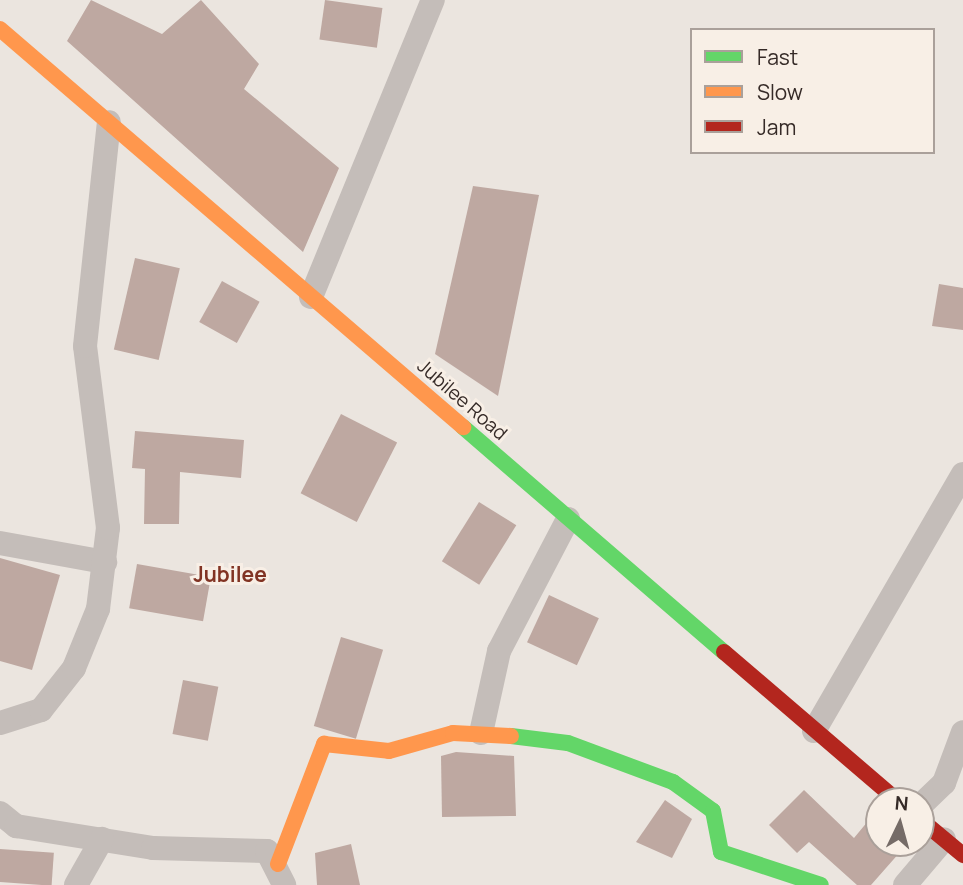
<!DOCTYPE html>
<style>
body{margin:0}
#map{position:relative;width:963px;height:885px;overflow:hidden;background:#ebe5df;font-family:Manrope,sans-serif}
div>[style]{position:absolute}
.building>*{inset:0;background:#bea8a1;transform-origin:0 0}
.street>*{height:24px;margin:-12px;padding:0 12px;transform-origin:12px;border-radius:12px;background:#c4bdb9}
.fast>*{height:16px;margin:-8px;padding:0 8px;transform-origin:8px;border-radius:8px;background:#63d668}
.slow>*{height:16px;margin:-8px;padding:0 8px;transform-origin:8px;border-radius:8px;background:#ff974d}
.jam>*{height:16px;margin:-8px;padding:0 8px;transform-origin:8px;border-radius:8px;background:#b3261e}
span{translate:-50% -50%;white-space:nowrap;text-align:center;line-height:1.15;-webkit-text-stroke:6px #f8efe6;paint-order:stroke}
.street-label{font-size:19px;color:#352a27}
.neighbourhood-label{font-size:21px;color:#813323;font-weight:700}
.legend{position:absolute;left:690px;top:28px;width:245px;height:126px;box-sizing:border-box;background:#f8efe6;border:2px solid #aaa09a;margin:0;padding:9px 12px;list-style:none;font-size:21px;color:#352a27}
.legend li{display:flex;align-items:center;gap:14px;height:35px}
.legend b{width:35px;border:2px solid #aaa09a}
.north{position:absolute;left:865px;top:787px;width:70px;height:70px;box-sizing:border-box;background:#f8efe6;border:2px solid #aaa09a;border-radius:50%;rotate:5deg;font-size:19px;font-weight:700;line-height:28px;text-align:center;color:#352a27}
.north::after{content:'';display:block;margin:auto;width:24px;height:32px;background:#756b67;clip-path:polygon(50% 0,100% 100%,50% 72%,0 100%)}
</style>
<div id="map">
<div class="building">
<div style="clip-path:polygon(91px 0,162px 34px,201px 0,259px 64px,244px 89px,339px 168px,303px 252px,67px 41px)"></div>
<div style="left:325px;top:0;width:58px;height:40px;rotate:8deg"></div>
<div style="clip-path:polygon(473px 186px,539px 195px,498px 396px,435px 354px)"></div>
<div style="left:135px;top:258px;width:46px;height:94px;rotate:13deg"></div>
<div style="left:222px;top:281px;width:43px;height:47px;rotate:29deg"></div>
<div style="clip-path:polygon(939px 284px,963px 288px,963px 330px,932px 326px)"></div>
<div style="left:341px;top:414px;width:63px;height:89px;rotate:27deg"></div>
<div style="clip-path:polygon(135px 431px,244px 440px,241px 478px,180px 472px,179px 524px,144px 524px,145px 469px,132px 468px)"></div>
<div style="left:479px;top:502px;width:44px;height:70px;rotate:32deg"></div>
<div style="clip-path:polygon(0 558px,60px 575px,32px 670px,0 661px)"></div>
<div style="left:137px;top:564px;width:75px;height:45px;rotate:10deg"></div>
<div style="left:549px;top:595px;width:55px;height:52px;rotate:25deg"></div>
<div style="left:341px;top:637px;width:44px;height:93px;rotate:17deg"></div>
<div style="left:183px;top:680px;width:36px;height:55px;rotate:11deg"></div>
<div style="clip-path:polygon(456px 752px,514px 756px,516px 816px,442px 817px,441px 756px)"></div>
<div style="clip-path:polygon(804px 790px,854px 838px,878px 809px,879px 843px,908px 843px,871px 885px,857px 885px,809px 842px,797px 853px,769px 825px)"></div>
<div style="clip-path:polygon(665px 800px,692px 819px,672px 858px,636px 842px)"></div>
<div style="clip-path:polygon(351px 844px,360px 885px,317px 885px,315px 853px)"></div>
<div style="left:0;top:849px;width:54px;height:33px;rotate:4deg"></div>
</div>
<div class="street">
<div style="left:311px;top:297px;width:321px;rotate:-67.7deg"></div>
<div style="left:0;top:543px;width:107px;rotate:10.3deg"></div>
<div style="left:0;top:723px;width:43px;rotate:-17.6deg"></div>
<div style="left:41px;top:710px;width:53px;rotate:-51.8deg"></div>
<div style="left:74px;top:668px;width:64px;rotate:-67.9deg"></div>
<div style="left:98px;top:609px;width:82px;rotate:-83deg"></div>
<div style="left:108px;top:528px;width:183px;rotate:-97.2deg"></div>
<div style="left:85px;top:346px;width:225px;rotate:-83.9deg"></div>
<div style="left:814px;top:731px;width:297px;rotate:-59.9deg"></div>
<div style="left:481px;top:733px;width:84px;rotate:-77.6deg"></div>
<div style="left:499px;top:651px;width:149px;rotate:-62.4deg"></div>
<div style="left:921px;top:805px;width:32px;rotate:-44deg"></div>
<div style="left:944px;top:783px;width:54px;rotate:-69.6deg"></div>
<div style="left:0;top:813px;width:21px;rotate:39deg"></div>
<div style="left:16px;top:826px;width:139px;rotate:9.1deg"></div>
<div style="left:153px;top:848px;width:114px;rotate:1.5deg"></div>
<div style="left:267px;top:851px;width:38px;rotate:63deg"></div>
<div style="left:76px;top:885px;width:53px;rotate:-60.5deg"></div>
<div style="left:905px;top:885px;width:60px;rotate:-49.7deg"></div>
</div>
<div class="fast">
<div style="left:463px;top:427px;width:345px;rotate:40.8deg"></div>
<div style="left:511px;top:736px;width:57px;rotate:7deg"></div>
<div style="left:568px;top:743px;width:112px;rotate:20.4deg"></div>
<div style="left:673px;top:782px;width:49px;rotate:35.9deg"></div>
<div style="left:713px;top:811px;width:42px;rotate:79deg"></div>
<div style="left:721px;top:852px;width:105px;rotate:18.3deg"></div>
</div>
<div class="slow">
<div style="left:0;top:29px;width:611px;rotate:40.68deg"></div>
<div style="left:278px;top:864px;width:129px;rotate:-69deg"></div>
<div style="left:324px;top:744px;width:65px;rotate:6.1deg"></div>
<div style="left:389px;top:751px;width:66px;rotate:-15.7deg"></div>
<div style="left:453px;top:733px;width:58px;rotate:3deg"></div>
</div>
<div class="jam">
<div style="left:724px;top:652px;width:229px;rotate:40.6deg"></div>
<div style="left:921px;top:820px;width:55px;rotate:39.8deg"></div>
</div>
<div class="street-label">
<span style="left:462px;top:400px;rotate:41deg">Jubilee Road</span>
</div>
<div class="neighbourhood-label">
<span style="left:230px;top:574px">Jubilee</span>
</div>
<ul class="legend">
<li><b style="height:9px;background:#63d668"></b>Fast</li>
<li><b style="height:9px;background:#ff974d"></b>Slow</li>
<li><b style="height:9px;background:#b3261e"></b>Jam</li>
</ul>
<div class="north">N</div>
</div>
